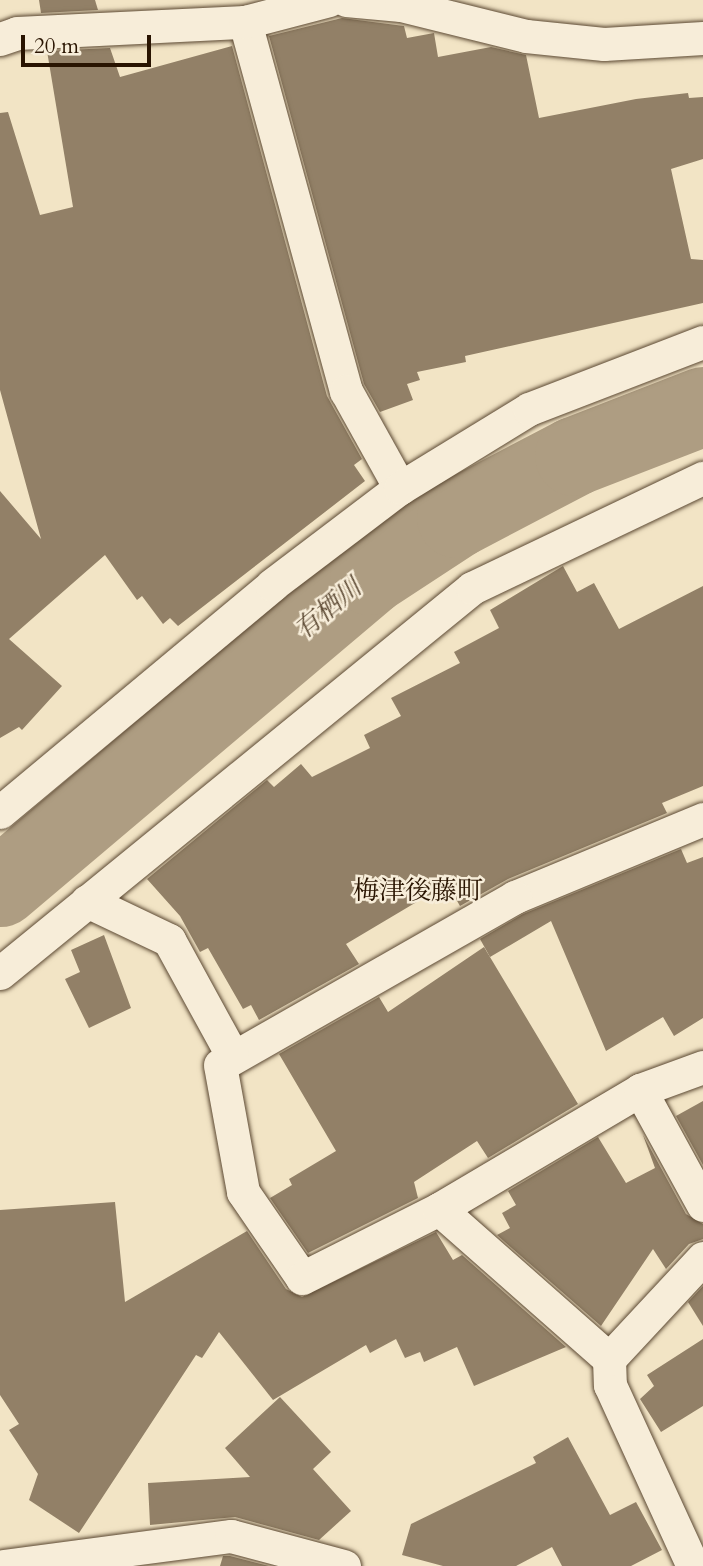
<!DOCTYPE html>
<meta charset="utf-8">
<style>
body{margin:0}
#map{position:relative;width:703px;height:1566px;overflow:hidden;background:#f2e4c5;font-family:Cardo,"Noto Serif JP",serif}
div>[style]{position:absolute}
.river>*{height:79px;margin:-39.5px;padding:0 39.5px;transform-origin:39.5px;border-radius:39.5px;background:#ae9d82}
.building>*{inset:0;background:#928067}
.roads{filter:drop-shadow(0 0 2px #5b4832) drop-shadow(0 0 2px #5b4832)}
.street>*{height:33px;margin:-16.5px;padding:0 16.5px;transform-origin:16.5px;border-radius:16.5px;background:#f7edd9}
span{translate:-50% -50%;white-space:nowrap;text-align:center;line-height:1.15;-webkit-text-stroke:5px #f7edd9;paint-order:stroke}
.water-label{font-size:26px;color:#5e4b35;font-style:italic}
.neighbourhood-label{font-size:26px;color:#291401}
.scale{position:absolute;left:21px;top:35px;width:130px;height:32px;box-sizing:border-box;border:4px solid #291401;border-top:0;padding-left:9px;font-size:21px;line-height:24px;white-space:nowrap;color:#291401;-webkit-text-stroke:5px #f7edd9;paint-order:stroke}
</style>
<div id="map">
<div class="river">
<div style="left:0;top:887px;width:483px;rotate:-40.2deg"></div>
<div style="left:369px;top:575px;width:104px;rotate:-33.2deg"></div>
<div style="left:456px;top:518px;width:133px;rotate:-27.7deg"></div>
<div style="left:574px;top:456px;width:138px;rotate:-21.2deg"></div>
</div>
<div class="building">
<div style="clip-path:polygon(39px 0,95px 0,98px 10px,41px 13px)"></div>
<div style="clip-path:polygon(342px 18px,404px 26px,407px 38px,434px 33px,438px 57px,491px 47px,526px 55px,539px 118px,636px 99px,688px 93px,689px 98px,703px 97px,703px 159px,671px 169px,691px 259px,703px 260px,703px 303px,465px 356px,466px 362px,417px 372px,420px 380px,407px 384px,413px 400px,380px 412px,364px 384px,269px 36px)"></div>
<div style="clip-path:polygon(232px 46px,327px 396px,362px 459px,354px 465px,365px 481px,178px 626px,170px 618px,163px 624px,142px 596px,137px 600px,105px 555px,9px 639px,62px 686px,22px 730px,19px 727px,0 738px,0 491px,41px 539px,0 390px,0 113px,8px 112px,40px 215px,73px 207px,47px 51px,110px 48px,120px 77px)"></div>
<div style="clip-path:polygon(563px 566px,577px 592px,594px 583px,619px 629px,703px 586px,703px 786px,662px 803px,667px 813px,508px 879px,460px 906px,449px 887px,425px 897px,346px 944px,359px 964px,259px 1020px,251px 1005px,243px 1009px,208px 948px,200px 952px,180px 916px,147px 879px,267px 780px,274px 787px,301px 764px,312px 777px,370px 748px,364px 735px,401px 716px,391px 698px,460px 663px,454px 652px,499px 628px,490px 610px)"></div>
<div style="clip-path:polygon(681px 849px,687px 863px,703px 857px,703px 1018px,674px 1036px,663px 1017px,606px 1051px,551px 921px,490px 957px,480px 939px,523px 914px)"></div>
<div style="clip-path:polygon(104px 935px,131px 1008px,89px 1028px,65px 979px,80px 972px,71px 950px)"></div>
<div style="clip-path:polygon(484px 947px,578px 1104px,488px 1158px,477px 1141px,414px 1182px,418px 1198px,308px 1253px,270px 1198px,292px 1185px,289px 1179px,336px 1151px,279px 1054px,379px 997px,388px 1012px)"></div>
<div style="clip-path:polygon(703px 1101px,703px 1165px,676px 1116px)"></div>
<div style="clip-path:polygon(643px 1135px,686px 1214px,703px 1224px,703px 1239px,689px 1244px,666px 1269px,653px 1249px,601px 1326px,497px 1235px,510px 1228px,502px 1213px,516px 1205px,508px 1191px,598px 1137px,626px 1183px,655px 1168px)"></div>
<div style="clip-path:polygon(115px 1202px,125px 1302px,247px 1231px,286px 1289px,302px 1297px,436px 1232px,453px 1260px,462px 1255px,566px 1347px,474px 1386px,457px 1347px,424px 1362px,420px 1352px,405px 1358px,396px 1339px,370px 1353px,366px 1345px,273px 1400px,219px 1332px,202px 1358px,196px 1355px,79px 1533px,29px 1500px,38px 1474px,9px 1430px,19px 1424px,0 1395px,0 1210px)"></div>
<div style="clip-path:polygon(703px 1286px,703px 1326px,688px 1302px)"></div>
<div style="clip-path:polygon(703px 1339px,703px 1406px,661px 1432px,640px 1399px,654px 1386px,647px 1375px)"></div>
<div style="clip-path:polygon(280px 1397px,331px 1452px,313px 1469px,351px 1511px,319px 1540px,235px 1517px,150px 1525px,148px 1483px,250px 1477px,225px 1448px)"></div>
<div style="clip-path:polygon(568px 1437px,610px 1515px,636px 1502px,662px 1550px,631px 1566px,562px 1566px,552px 1547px,516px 1566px,443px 1566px,402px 1555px,411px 1524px,536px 1463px,533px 1457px)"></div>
<div style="clip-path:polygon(223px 1556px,230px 1556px,269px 1566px,220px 1566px)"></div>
</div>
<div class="roads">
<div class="street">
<div style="left:346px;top:0;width:55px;rotate:5.2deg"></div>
<div style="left:401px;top:5px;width:129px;rotate:13.9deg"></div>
<div style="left:526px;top:36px;width:78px;rotate:5.9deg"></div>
<div style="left:604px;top:44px;width:99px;rotate:-3.5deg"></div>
<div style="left:245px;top:22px;width:383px;rotate:74.7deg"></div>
<div style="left:346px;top:391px;width:111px;rotate:60.9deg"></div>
<div style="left:0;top:39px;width:18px;rotate:-19deg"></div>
<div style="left:17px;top:33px;width:228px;rotate:-2.8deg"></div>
<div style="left:245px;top:22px;width:87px;rotate:-14.7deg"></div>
<div style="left:0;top:812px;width:354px;rotate:-39.8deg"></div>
<div style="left:272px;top:585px;width:161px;rotate:-37.2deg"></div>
<div style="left:400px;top:488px;width:151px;rotate:-31.5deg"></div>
<div style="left:529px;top:409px;width:186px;rotate:-21.1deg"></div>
<div style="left:703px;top:819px;width:204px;rotate:157.5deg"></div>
<div style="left:515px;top:897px;width:339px;rotate:150.3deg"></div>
<div style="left:220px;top:1065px;width:129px;rotate:79.7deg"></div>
<div style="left:243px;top:1192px;width:104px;rotate:55.5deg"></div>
<div style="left:302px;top:1278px;width:153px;rotate:-26.7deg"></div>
<div style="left:439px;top:1209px;width:234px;rotate:-30.6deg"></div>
<div style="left:640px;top:1090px;width:67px;rotate:-20.1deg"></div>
<div style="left:87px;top:901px;width:91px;rotate:25.4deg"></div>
<div style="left:169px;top:940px;width:131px;rotate:61.3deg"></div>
<div style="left:0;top:973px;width:609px;rotate:-39.2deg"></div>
<div style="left:472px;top:588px;width:256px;rotate:-25.5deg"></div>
<div style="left:640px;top:1090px;width:131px;rotate:61.3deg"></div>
<div style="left:439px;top:1209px;width:227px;rotate:41.4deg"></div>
<div style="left:609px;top:1359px;width:26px;rotate:88deg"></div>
<div style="left:610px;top:1385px;width:199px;rotate:65.4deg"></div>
<div style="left:609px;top:1359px;width:138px;rotate:-47.1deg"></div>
<div style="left:3px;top:1566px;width:230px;rotate:-7.5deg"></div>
<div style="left:231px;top:1536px;width:117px;rotate:14.9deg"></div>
</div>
</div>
<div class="water-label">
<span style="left:328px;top:609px;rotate:-40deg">有栖川</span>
</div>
<div class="neighbourhood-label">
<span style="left:418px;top:891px">梅津後藤町</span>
</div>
<div class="scale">20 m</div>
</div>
